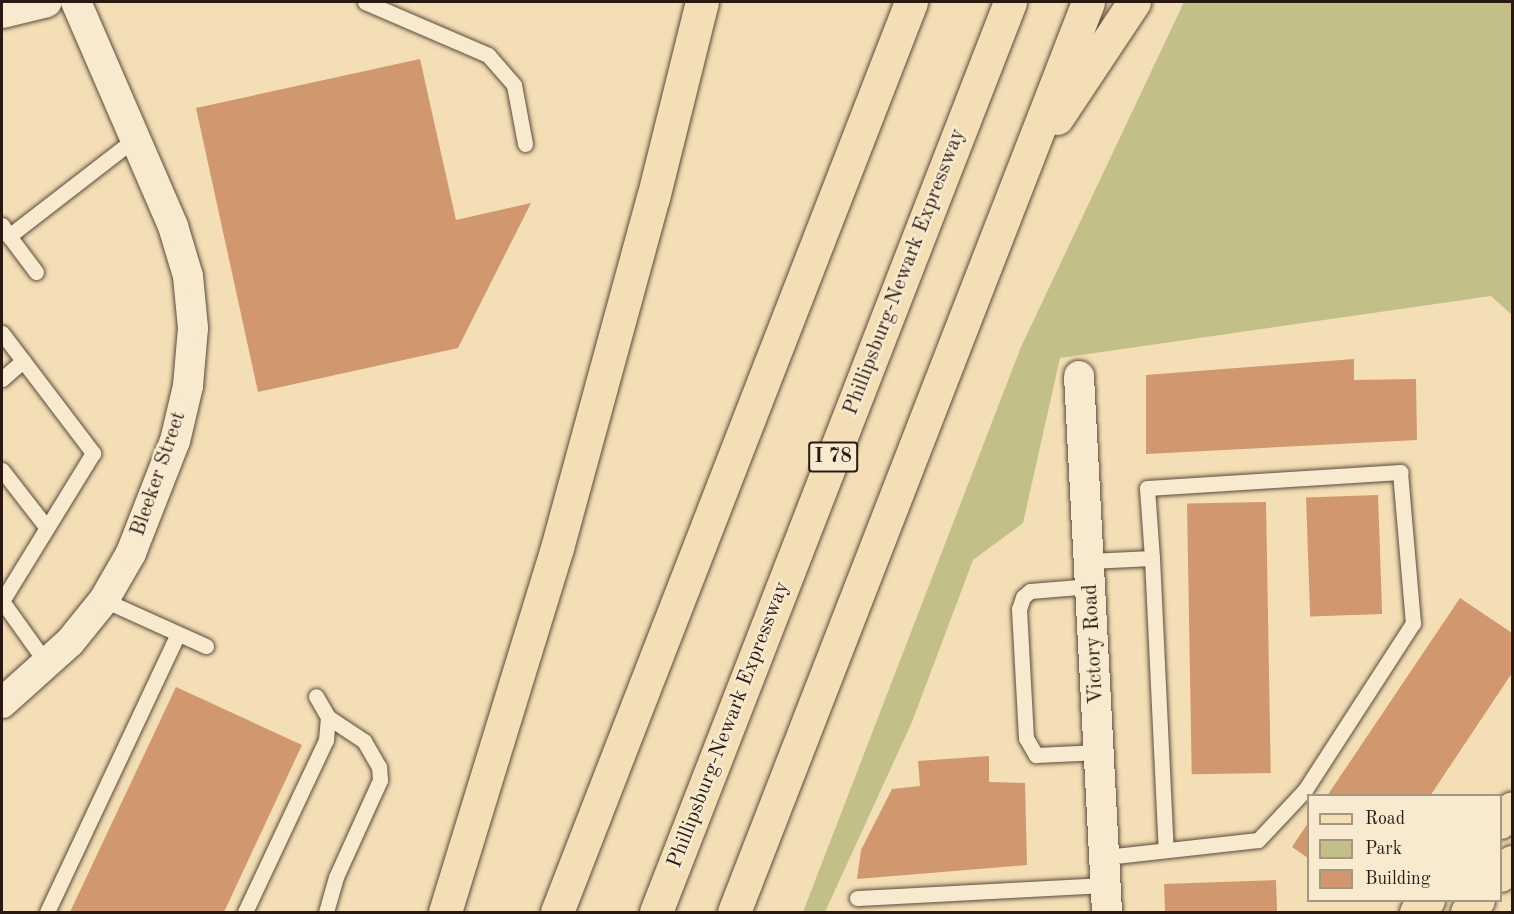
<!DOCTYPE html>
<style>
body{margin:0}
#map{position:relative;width:1514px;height:914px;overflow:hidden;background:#f3deb5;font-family:"Old Standard TT",serif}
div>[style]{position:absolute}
.green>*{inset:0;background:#c3bf88}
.building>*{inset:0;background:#d1976e;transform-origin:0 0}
.roads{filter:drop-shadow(0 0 2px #5c4a3c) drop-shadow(0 0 2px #5c4a3c)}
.lane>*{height:15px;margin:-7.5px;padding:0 7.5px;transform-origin:7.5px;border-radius:7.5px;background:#f7eacf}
.street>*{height:30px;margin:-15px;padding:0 15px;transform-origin:15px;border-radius:15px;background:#f7eacf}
.primary>*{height:33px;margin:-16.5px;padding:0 16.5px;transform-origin:16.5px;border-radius:16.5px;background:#f3deb5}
.highway>*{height:33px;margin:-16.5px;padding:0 16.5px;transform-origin:16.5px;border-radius:16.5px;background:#f3deb5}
span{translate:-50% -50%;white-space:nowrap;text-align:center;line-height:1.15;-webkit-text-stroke:5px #f7eacf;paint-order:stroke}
.shield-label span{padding:2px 4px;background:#f7eacf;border:2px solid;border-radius:4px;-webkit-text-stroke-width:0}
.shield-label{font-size:20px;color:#2a1913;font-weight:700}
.street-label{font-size:21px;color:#2a1913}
.frame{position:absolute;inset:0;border:3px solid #2a1913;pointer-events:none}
.legend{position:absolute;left:1307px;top:794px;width:195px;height:108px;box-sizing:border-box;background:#f7eacf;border:2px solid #a59684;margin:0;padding:8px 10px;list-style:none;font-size:18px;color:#2a1913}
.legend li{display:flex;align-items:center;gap:12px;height:30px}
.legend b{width:30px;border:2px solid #a59684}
</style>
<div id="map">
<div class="green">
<div style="clip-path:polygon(1184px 2px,1512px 2px,1512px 315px,1491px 296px,1060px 358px,1023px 523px,973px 560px,912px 722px,825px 912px,803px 912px,1021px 347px)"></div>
</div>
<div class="building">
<div style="clip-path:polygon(420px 59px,456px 220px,531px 203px,458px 348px,258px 392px,196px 108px)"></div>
<div style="clip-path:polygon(1354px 359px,1354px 380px,1416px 379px,1417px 440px,1146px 454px,1146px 375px)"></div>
<div style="left:1378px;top:495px;width:119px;height:72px;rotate:88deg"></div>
<div style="left:1266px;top:502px;width:271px;height:79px;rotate:89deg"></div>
<div style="clip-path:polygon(1460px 598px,1512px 633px,1512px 673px,1430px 796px,1327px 796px)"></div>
<div style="clip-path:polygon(176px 687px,302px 745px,224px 912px,70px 912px)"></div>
<div style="clip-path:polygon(989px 756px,989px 782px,1025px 783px,1027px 865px,857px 879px,861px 850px,892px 789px,920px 786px,918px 761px)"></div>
<div style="clip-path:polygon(1308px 823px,1308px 858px,1292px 847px)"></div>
<div style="left:1276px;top:880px;width:32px;height:112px;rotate:88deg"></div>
</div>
<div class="roads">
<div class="lane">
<div style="left:365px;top:2px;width:134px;rotate:23.3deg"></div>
<div style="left:488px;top:55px;width:40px;rotate:49deg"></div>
<div style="left:514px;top:85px;width:60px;rotate:79.4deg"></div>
<div style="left:2px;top:225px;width:13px;rotate:58deg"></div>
<div style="left:9px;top:236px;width:160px;rotate:-37.7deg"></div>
<div style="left:9px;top:236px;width:45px;rotate:53.1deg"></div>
<div style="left:2px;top:333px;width:151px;rotate:52.8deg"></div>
<div style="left:93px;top:453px;width:174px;rotate:121.6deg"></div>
<div style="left:2px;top:379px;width:28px;rotate:-41deg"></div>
<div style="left:2px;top:470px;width:73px;rotate:52.2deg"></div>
<div style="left:1152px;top:558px;width:292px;rotate:87.3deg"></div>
<div style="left:1089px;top:561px;width:63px;rotate:-2.7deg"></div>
<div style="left:1152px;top:558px;width:70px;rotate:-94.1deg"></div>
<div style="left:1147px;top:488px;width:254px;rotate:-3.6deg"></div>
<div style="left:1400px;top:472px;width:152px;rotate:85.1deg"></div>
<div style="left:1413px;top:623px;width:199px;rotate:122.9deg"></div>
<div style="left:1305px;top:790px;width:69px;rotate:133.2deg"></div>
<div style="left:1258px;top:840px;width:153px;rotate:173.6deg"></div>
<div style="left:1091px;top:586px;width:61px;rotate:175.3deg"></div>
<div style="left:1030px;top:591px;width:9px;rotate:139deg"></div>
<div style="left:1023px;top:597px;width:13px;rotate:108deg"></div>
<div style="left:1019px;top:609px;width:129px;rotate:86.9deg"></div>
<div style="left:1026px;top:738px;width:20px;rotate:60deg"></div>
<div style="left:1036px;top:755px;width:64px;rotate:-2.7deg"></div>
<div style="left:104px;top:600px;width:112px;rotate:24.3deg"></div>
<div style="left:2px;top:601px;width:77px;rotate:54.5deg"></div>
<div style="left:857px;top:898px;width:250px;rotate:-3deg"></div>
<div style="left:47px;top:912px;width:307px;rotate:-64.8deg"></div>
<div style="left:245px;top:912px;width:190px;rotate:-64.8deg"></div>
<div style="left:326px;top:740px;width:23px;rotate:-85deg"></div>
<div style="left:328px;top:717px;width:24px;rotate:-120deg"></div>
<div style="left:326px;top:912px;width:36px;rotate:-74deg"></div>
<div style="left:336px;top:877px;width:107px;rotate:-65.6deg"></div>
<div style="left:380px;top:780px;width:13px;rotate:-94deg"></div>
<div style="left:379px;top:767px;width:30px;rotate:-120deg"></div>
<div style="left:364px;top:741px;width:43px;rotate:-146.3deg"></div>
</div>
<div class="street">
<div style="left:2px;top:13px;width:46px;rotate:-13.7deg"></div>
<div style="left:1079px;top:376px;width:537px;rotate:87.01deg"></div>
<div style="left:2px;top:703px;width:91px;rotate:-41.9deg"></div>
<div style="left:70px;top:642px;width:54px;rotate:-51deg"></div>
<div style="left:104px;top:600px;width:54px;rotate:-60.1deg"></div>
<div style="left:131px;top:553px;width:120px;rotate:-68.6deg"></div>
<div style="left:175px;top:441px;width:57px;rotate:-76.7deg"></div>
<div style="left:188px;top:386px;width:58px;rotate:-85.1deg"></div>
<div style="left:193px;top:328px;width:52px;rotate:-95.5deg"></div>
<div style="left:188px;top:276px;width:52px;rotate:-106.7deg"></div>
<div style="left:173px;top:226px;width:244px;rotate:-113.4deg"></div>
</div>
<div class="primary">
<div style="left:1500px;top:822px;width:18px;rotate:-49deg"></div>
<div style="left:1500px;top:875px;width:18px;rotate:-47deg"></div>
<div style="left:1416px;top:912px;width:17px;rotate:-45deg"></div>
<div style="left:1467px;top:912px;width:16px;rotate:-47deg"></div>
</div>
<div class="highway">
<div style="left:1057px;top:118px;width:139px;rotate:-56.4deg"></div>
<div style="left:445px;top:912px;width:381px;rotate:-72.9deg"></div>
<div style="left:557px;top:548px;width:363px;rotate:-74.7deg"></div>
<div style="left:653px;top:198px;width:202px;rotate:-76deg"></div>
<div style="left:557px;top:912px;width:976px;rotate:-68.74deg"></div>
<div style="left:656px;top:912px;width:976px;rotate:-68.74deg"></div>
<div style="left:734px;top:912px;width:976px;rotate:-68.74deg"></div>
</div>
</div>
<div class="shield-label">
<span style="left:833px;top:457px">I 78</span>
</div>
<div class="street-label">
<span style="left:905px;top:272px;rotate:-69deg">Phillipsburg-Newark Expressway</span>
<span style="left:159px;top:474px;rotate:-71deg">Bleeker Street</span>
<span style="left:1094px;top:644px;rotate:-93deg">Victory Road</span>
<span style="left:729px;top:725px;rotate:-69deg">Phillipsburg-Newark Expressway</span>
</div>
<div class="frame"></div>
<ul class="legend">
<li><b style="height:8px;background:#f3deb5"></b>Road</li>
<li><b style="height:16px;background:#c3bf88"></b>Park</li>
<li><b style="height:16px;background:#d1976e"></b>Building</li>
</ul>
</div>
